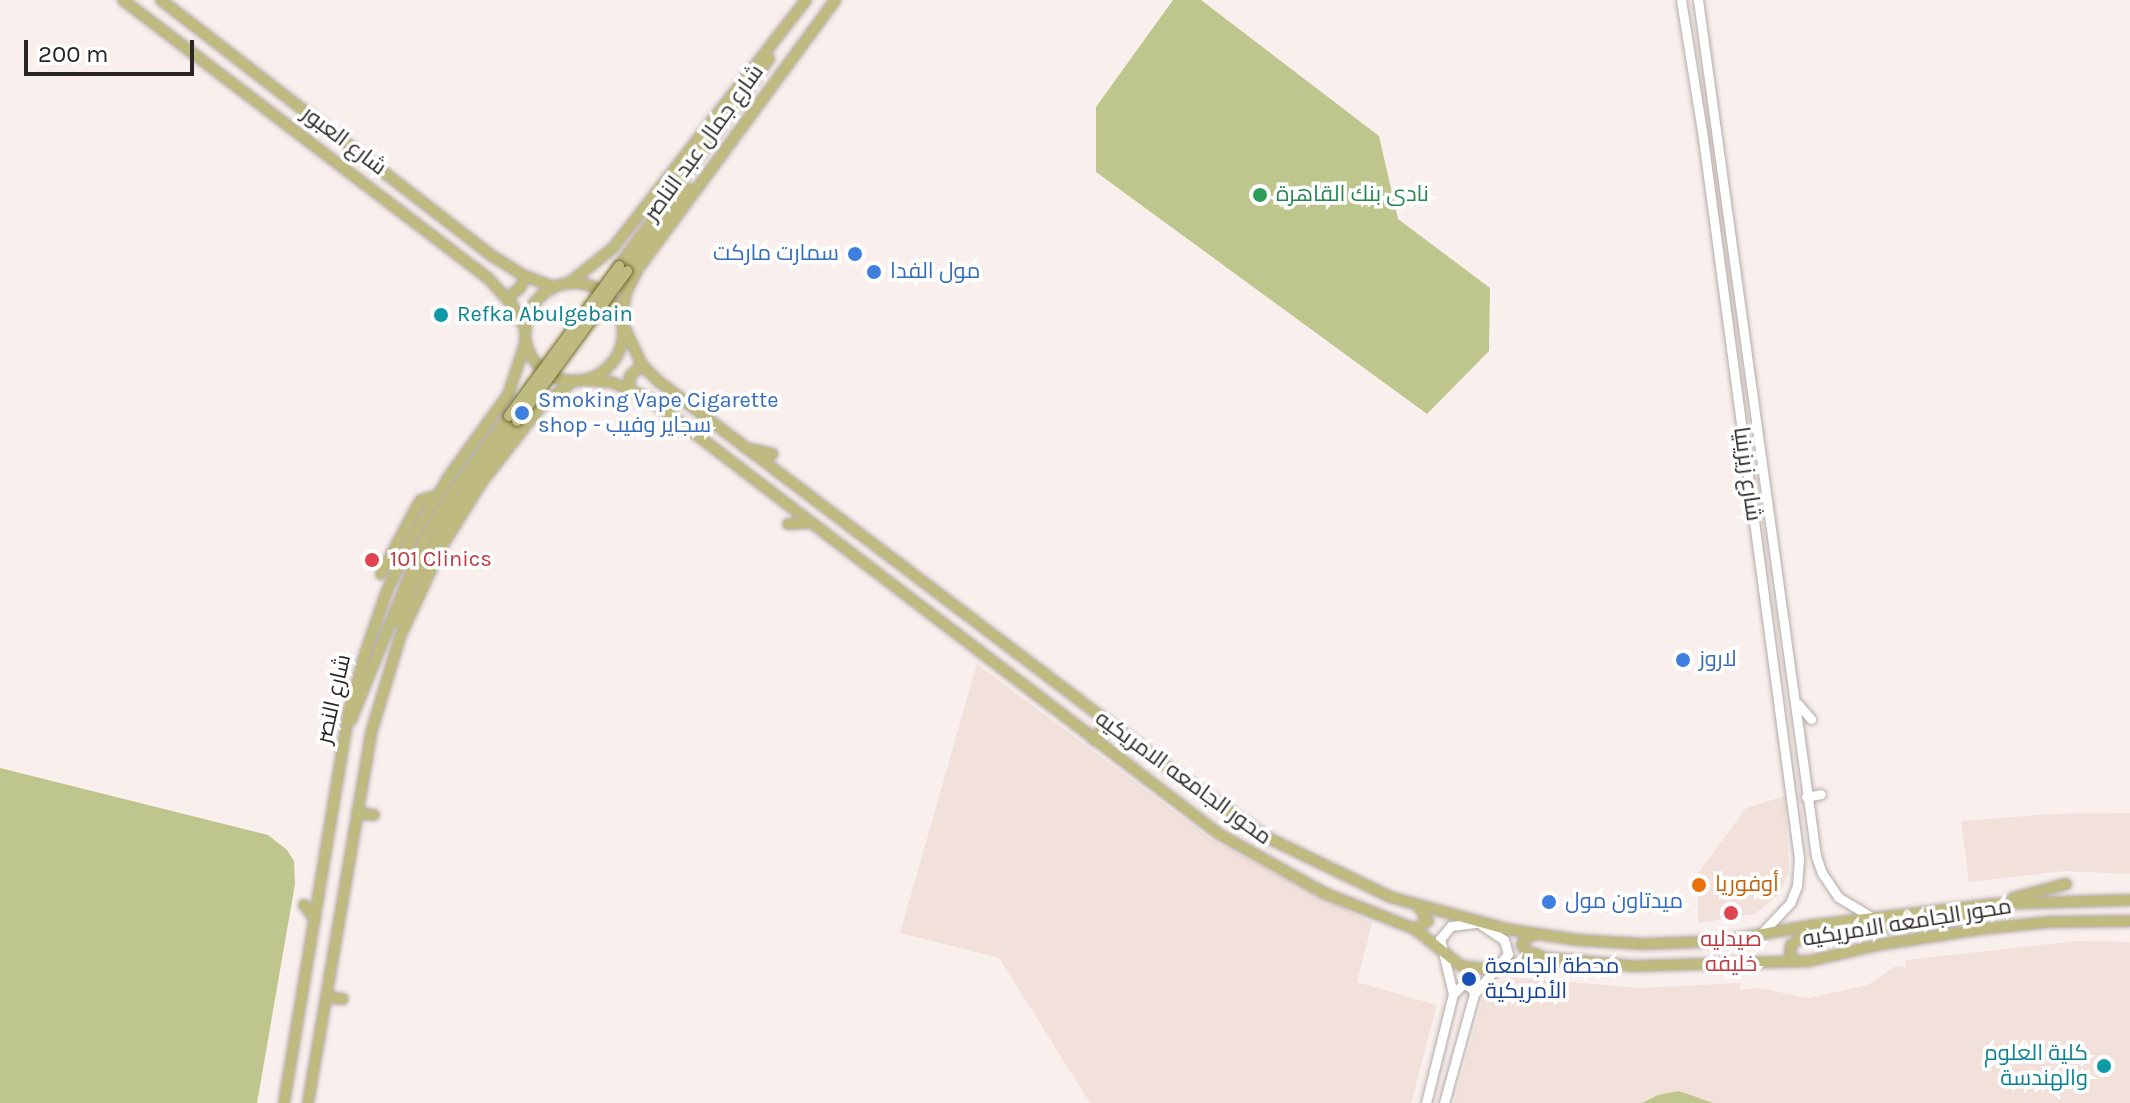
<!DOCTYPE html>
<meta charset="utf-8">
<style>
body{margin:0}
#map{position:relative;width:2130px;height:1103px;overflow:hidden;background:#f9f0ed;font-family:Karla,Cairo,sans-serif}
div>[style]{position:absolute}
.built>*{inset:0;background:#f2e1da}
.green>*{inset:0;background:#bec68e}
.roads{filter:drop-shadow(0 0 2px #b5aca9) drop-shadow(0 0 2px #b5aca9)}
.secondary>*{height:9px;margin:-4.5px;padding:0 4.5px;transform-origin:4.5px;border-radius:4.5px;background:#fff}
.primary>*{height:10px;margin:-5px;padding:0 5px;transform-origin:5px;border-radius:5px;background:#bfbb80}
.primary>.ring{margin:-5px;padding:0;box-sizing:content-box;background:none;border:10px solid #bfbb80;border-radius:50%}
.bridges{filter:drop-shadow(0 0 2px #6f6929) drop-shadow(0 0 2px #6f6929)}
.primary-bridge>*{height:10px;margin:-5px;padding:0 5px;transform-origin:5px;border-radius:5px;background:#bfbb80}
.dots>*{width:22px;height:22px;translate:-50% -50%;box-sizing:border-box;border:4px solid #fff;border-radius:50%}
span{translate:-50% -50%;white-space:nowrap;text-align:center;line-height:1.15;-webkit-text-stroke:7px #fff;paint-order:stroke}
.street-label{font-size:22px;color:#292624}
.leisure-label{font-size:22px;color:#27864d}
.left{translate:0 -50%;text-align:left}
.shop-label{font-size:22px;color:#366cbe}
.right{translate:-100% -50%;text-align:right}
.culture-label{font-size:22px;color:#0d838f}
.health-label{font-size:22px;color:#be3a42}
.food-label{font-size:22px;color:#c56008}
.transit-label{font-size:22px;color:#164399}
.scale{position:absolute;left:24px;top:40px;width:170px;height:36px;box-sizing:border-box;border:4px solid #292624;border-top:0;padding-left:10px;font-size:24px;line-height:28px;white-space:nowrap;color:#292624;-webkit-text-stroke:6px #fff;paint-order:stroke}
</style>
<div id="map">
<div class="built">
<div style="clip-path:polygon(977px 664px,1212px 840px,1372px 923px,1357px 982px,1437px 1005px,1411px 1103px,1090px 1103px,999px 958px,900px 933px)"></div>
<div style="clip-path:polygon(1785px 796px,1789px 872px,1779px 894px,1755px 914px,1698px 923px,1698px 873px,1746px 808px)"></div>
<div style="clip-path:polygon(2130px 813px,2130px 874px,2064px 871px,1969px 882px,1961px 821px,2052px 814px)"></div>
<div style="clip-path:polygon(2076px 941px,2130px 942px,2130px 1103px,1454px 1103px,1483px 998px,1492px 986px,1511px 977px,1639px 988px,1740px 983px,1740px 990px,1759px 988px,1808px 998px,1868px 985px,1896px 966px,1906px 967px,1905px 960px)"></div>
</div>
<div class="green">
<div style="clip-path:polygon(1173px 0,1201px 0,1379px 136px,1398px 219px,1490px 288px,1489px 351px,1427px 414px,1096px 172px,1096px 107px)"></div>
<div style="clip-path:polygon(0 768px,268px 835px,287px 850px,294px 861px,295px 884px,257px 1103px,0 1103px)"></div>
<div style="clip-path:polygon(1679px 1091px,1713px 1103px,1642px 1103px,1658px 1095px)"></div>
</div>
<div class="roads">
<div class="secondary">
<div style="left:1681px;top:0;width:140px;rotate:80.9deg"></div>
<div style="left:1703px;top:138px;width:726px;rotate:82.41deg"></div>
<div style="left:1799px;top:858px;width:28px;rotate:94deg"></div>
<div style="left:1797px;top:886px;width:18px;rotate:112deg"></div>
<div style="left:1790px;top:903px;width:44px;rotate:133.2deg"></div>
<div style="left:1698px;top:0;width:864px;rotate:82.15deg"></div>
<div style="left:1816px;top:856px;width:18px;rotate:71deg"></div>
<div style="left:1822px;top:873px;width:29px;rotate:56deg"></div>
<div style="left:1838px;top:897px;width:41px;rotate:31deg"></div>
<div style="left:1798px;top:704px;width:20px;rotate:49deg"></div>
<div style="left:1806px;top:797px;width:15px;rotate:-11deg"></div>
<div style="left:1453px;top:994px;width:14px;rotate:-45deg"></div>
<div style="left:1463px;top:984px;width:10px;rotate:24deg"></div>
<div style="left:1472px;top:988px;width:6px;rotate:72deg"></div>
<div style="left:1426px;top:1103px;width:112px;rotate:-76.1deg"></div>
<div style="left:1453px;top:994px;width:57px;rotate:-103.3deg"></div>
<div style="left:1440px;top:939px;width:17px;rotate:-50deg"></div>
<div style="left:1451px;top:926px;width:26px;rotate:-7deg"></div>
<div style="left:1444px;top:1103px;width:113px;rotate:-74.6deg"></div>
<div style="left:1474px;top:994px;width:52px;rotate:-49.6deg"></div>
<div style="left:1508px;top:954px;width:15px;rotate:-106deg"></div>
<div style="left:1504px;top:940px;width:27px;rotate:-146deg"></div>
</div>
<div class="primary">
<div style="left:123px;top:0;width:457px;rotate:37.3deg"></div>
<div style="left:487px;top:277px;width:38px;rotate:48deg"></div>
<div style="left:512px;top:305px;width:28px;rotate:60deg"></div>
<div style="left:161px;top:0;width:421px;rotate:37.7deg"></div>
<div style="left:494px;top:257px;width:36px;rotate:32deg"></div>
<div style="left:525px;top:276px;width:30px;rotate:21deg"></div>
<div style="left:619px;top:266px;width:256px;rotate:-54.1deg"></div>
<div style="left:627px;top:271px;width:102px;rotate:-53.8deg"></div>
<div style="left:569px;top:283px;width:56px;rotate:-38.5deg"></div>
<div style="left:613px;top:248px;width:314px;rotate:-52.1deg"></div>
<div class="ring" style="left:525px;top:283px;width:88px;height:88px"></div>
<div style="left:507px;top:298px;width:16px;rotate:-38deg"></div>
<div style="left:520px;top:288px;width:13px;rotate:-67deg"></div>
<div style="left:621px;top:317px;width:25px;rotate:-78deg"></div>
<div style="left:626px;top:293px;width:25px;rotate:-64deg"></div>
<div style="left:637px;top:270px;width:335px;rotate:-53.7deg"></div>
<div style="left:622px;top:322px;width:47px;rotate:65.1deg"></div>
<div style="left:642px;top:365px;width:23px;rotate:45deg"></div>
<div style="left:658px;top:381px;width:646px;rotate:37.14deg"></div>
<div style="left:1173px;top:771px;width:112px;rotate:35.5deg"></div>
<div style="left:1264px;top:836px;width:140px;rotate:25.8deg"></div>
<div style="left:1390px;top:897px;width:120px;rotate:15.4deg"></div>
<div style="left:1506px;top:929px;width:72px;rotate:8.8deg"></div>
<div style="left:1577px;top:940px;width:67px;rotate:3.4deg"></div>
<div style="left:1644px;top:944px;width:79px;rotate:-2.2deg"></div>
<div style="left:1723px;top:941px;width:92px;rotate:-10deg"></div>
<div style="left:1814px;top:925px;width:182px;rotate:-6.6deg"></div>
<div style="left:1995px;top:904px;width:135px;rotate:-1.7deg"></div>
<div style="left:583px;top:380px;width:28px;rotate:4deg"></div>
<div style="left:611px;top:382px;width:39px;rotate:23deg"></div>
<div style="left:647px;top:397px;width:720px;rotate:37.38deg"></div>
<div style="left:1219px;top:834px;width:120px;rotate:29.3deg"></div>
<div style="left:1324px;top:893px;width:98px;rotate:21.6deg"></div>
<div style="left:1415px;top:929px;width:59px;rotate:38.8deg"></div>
<div style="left:1461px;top:966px;width:23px;rotate:7deg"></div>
<div style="left:1484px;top:969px;width:64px;rotate:-9.9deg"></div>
<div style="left:1547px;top:958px;width:87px;rotate:5.3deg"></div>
<div style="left:1634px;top:966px;width:175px;rotate:-1.6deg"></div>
<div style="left:1809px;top:961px;width:70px;rotate:-13.2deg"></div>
<div style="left:1877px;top:945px;width:105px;rotate:-8.7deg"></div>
<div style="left:1981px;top:929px;width:69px;rotate:-5.8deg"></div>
<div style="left:2050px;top:922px;width:80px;rotate:-0.7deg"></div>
<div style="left:629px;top:388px;width:12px;rotate:-85deg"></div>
<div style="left:630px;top:376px;width:16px;rotate:-43deg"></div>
<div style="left:751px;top:449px;width:22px;rotate:13deg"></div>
<div style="left:788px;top:524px;width:22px;rotate:-3deg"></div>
<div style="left:381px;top:574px;width:75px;rotate:-62.1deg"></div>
<div style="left:416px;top:508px;width:9px;rotate:-58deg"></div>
<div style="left:421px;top:500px;width:16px;rotate:-15deg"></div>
<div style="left:400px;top:623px;width:33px;rotate:-74deg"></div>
<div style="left:409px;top:591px;width:93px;rotate:-61.8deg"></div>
<div style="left:453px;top:509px;width:109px;rotate:-54deg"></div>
<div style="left:351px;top:720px;width:196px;rotate:-67.9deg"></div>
<div style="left:425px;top:538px;width:52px;rotate:-59deg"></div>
<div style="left:452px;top:493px;width:96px;rotate:-53.5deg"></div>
<div style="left:1094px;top:740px;width:23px;rotate:-52deg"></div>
<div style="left:357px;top:813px;width:17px;rotate:7deg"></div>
<div style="left:2013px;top:898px;width:55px;rotate:-14.8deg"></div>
<div style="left:304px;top:905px;width:18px;rotate:52deg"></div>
<div style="left:1415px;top:929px;width:15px;rotate:-32deg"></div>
<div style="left:1428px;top:921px;width:17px;rotate:-123deg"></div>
<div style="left:1534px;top:935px;width:10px;rotate:156deg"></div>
<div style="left:1525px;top:939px;width:7px;rotate:117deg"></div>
<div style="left:1522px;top:945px;width:7px;rotate:56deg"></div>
<div style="left:1526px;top:951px;width:16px;rotate:18deg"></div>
<div style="left:1795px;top:962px;width:11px;rotate:-117deg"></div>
<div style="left:1790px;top:952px;width:7px;rotate:-82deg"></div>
<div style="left:1791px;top:945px;width:17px;rotate:-36deg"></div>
<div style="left:1805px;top:935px;width:145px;rotate:-5.6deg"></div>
<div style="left:1949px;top:921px;width:33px;rotate:-18deg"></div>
<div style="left:327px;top:997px;width:16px;rotate:7deg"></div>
<div style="left:284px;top:1103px;width:397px;rotate:-80.6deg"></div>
<div style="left:349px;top:711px;width:59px;rotate:-74.3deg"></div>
<div style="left:365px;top:654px;width:67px;rotate:-70.8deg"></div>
<div style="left:387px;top:591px;width:61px;rotate:-64.7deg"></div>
<div style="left:413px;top:536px;width:71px;rotate:-58.8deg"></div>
<div style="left:450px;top:475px;width:99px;rotate:-54.1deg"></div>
<div style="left:508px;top:395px;width:57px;rotate:-71.6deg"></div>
<div style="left:308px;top:1103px;width:375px;rotate:-80.3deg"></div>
<div style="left:371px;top:733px;width:100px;rotate:-73.2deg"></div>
<div style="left:400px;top:637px;width:100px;rotate:-65.2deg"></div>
<div style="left:442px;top:546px;width:75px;rotate:-58deg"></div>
<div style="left:482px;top:482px;width:98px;rotate:-52.1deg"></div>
<div style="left:542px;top:405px;width:41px;rotate:-37.1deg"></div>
</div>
</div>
<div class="bridges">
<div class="primary-bridge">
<div style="left:509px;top:416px;width:186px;rotate:-53.7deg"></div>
<div style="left:517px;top:421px;width:186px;rotate:-53.7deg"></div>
</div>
</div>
<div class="dots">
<div style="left:1260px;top:195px;background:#2e9e5b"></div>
<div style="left:855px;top:254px;background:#3f7fe0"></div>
<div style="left:874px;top:272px;background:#3f7fe0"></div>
<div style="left:441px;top:315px;background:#0f9aa8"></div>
<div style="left:522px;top:413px;background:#3f7fe0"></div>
<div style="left:372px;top:560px;background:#e0444e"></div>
<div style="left:1683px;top:660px;background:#3f7fe0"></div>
<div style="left:1699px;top:885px;background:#e8710a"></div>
<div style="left:1549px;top:902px;background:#3f7fe0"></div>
<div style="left:1731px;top:913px;background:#e0444e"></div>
<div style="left:1469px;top:979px;background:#1a4fb4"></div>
<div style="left:2104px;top:1066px;background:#0f9aa8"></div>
</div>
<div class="street-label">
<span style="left:344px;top:141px;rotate:37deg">شارع العبور</span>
<span style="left:704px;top:143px;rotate:-54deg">شارع جمال عبد الناصر</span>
<span style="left:1747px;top:474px;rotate:82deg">شارع زيزينيا</span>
<span style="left:334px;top:699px;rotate:-77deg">شارع النصر</span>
<span style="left:1183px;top:778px;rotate:36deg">محور الجامعه الامريكيه</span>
<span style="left:1907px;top:923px;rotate:-9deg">محور الجامعه الامريكيه</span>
</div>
<div class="leisure-label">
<span class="left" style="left:1276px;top:195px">نادى بنك القاهرة</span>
</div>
<div class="shop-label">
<span class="right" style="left:839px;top:254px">سمارت ماركت</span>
<span class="left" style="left:890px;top:272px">مول الفدا</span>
<span class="left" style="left:538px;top:413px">Smoking Vape Cigarette<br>shop - سجاير وفيب</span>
<span class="left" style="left:1699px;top:660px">لاروز</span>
<span class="left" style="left:1565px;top:902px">ميدتاون مول</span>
</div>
<div class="culture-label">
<span class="left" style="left:457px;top:315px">Refka Abulgebain</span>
<span class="right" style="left:2088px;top:1066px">كلية العلوم<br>والهندسة</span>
</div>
<div class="health-label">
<span class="left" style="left:390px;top:560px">101 Clinics</span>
<span style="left:1731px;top:952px">صيدليه<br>خليفه</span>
</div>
<div class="food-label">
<span class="left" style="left:1715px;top:885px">أوفوريا</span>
</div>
<div class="transit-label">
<span class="left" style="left:1485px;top:979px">محطة الجامعة<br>الأمريكية</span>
</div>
<div class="scale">200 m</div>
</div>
